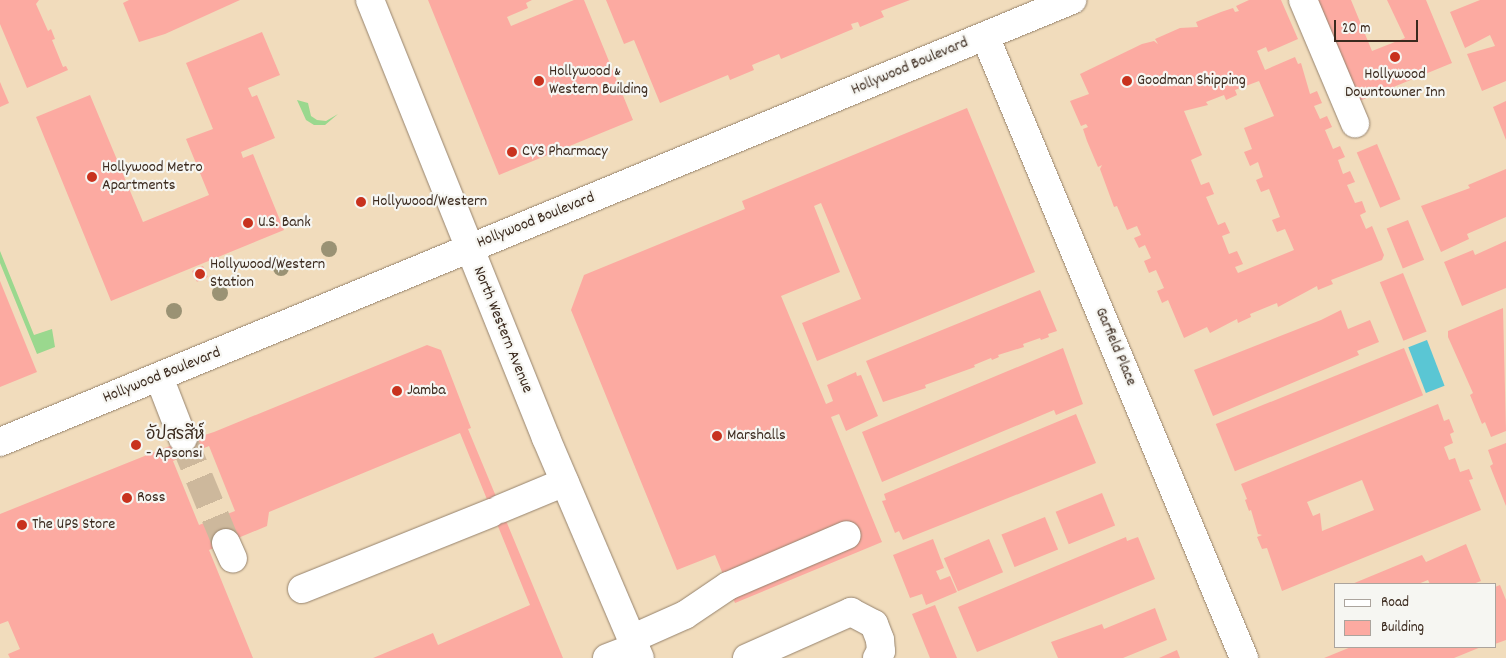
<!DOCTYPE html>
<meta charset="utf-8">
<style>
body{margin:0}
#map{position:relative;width:1506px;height:658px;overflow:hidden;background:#f1dcbc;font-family:Dekko,"Playpen Sans Thai",sans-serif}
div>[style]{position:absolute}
.green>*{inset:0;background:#9ad88e}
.water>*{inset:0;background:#5ac6d4;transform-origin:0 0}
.building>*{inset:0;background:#fcaaa1;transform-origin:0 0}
.minor-tunnel>*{height:28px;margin-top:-14px;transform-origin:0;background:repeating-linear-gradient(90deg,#cdb89c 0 28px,transparent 0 42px)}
.roads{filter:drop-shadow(0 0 1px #96836d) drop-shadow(0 0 1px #96836d)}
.minor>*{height:28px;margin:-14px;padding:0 14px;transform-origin:14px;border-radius:14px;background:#fff}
.major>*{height:28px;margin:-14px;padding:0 14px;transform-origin:14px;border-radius:14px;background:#fff}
.trees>*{width:16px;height:16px;margin:-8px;border-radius:50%;background:#9a9274}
.dots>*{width:14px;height:14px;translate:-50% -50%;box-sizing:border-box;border:2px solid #f6f6f2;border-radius:50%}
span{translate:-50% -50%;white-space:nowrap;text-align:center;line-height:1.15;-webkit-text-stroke:4.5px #f6f6f2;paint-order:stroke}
.street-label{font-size:16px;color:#3b2a1e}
.poi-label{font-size:16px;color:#3b2a1e}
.left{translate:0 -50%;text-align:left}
.legend{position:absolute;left:1334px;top:583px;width:162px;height:65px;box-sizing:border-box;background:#f6f6f2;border:1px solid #aba49d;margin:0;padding:6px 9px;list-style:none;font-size:15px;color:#3b2a1e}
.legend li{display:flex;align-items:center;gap:10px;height:25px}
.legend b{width:25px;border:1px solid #aba49d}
.scale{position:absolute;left:1334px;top:20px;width:84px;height:22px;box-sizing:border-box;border:2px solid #3b2a1e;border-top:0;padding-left:6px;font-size:15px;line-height:18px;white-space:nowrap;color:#3b2a1e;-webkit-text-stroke:4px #f6f6f2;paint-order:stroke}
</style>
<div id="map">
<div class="green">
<div style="clip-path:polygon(297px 100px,308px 103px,311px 116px,317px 120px,326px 121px,338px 114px,325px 125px,314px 125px,306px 120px)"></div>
<div style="clip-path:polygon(0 251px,34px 335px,52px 329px,55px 347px,37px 354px,0 263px)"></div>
</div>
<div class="water">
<div style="left:1427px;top:340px;width:49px;height:20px;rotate:69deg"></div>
</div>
<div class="building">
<div style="clip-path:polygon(0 0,39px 0,36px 4px,48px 31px,51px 29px,55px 39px,52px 40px,63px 67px,66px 66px,68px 70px,27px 88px,0 24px)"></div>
<div style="clip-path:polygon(129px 0,240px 0,165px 34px,139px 42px,123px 3px)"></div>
<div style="clip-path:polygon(428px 0,532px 0,526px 3px,528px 8px,507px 17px,511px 26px,574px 0,584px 0,633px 120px,499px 175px)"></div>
<div style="clip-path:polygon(606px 0,910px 0,881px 11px,884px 17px,860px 27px,858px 22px,851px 24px,853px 29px,781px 59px,779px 54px,752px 65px,754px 70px,730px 80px,728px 75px,660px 103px,634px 40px,624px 44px)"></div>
<div style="clip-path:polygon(evenodd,1249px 0,1281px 0,1298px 39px,1268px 52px,1266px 47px,1257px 51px,1265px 70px,1295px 57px,1298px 64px,1301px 63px,1310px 94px,1317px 91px,1322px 103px,1314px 106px,1320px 119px,1327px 116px,1332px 127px,1325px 130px,1333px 149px,1340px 146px,1345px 157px,1338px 160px,1343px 174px,1350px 171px,1355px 182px,1347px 185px,1355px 203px,1362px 201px,1366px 212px,1360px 215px,1366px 229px,1372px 226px,1384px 255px,1382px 260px,1331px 280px,1333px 284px,1318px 290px,1317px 286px,1278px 307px,1277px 303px,1250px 314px,1251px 317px,1238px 323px,1237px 319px,1210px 333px,1207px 327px,1184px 338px,1168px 300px,1162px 303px,1157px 291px,1164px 288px,1156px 270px,1149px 273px,1144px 261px,1151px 258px,1145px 245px,1139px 248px,1134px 238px,1141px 235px,1137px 226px,1127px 230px,1117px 206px,1114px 207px,1100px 169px,1102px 165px,1098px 167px,1087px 141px,1083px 129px,1088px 127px,1086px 124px,1081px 126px,1070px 101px,1089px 94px,1080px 74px,1142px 44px,1154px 41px,1158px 44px,1155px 39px,1180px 28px,1198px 27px,1196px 22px,1221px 12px,1233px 8px,1235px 12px,1239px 11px,1236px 6px,1249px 0,1259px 81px,1274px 116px,1244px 128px,1252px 149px,1244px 152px,1250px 166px,1258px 162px,1263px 177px,1256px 180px,1261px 192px,1269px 189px,1280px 217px,1272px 220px,1277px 232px,1285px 229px,1294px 250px,1238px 273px,1235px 267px,1243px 264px,1237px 251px,1229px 254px,1222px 236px,1230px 233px,1225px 222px,1218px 225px,1206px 197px,1214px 194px,1209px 182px,1201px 185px,1191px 160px,1202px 155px,1184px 111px,1208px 105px,1206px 102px,1224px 95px,1226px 100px,1237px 95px,1235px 90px,1259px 81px)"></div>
<div style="clip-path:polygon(1312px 0,1351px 0,1372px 51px,1405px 38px,1387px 0,1426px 0,1452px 63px,1352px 104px)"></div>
<div style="clip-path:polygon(1480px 0,1506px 0,1506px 81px,1482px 91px,1467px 54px,1495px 46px,1490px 35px,1465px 48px,1450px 12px)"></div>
<div style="clip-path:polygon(262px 32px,280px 75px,248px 88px,252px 97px,257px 95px,275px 138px,241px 152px,243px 158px,253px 154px,284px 230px,111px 301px,36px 117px,90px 95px,143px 222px,209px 195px,186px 139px,213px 129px,186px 63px)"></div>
<div style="clip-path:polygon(0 82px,9px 103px,0 107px)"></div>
<div style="clip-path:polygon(1506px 101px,1506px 140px,1493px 107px)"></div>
<div style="clip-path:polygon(967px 108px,1035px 272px,817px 361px,802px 323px,861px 299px,821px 203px,814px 206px,840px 272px,781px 296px,826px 404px,833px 401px,827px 385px,856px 372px,857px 376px,861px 375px,878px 416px,846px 431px,839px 414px,831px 417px,882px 542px,735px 603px,715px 555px,677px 570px,571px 310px,584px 275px,745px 209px,742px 201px)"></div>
<div style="left:1377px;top:144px;width:60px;height:22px;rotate:67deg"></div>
<div style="clip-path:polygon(1506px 169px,1506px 217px,1467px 234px,1469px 239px,1441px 252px,1421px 206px,1470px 188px,1468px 185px)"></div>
<div style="left:1408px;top:220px;width:43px;height:23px;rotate:68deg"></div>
<div style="clip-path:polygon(1506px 241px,1506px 288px,1462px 306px,1444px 262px,1473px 250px,1475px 255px)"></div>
<div style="left:203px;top:266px;width:12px;height:12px;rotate:66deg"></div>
<div style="left:1403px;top:273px;width:63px;height:25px;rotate:68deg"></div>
<div style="clip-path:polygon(0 281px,37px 372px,0 387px)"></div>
<div style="clip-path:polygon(1040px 290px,1057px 331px,1048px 334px,1049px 337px,1041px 340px,1040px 338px,1023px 344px,1024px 347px,998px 355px,999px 357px,992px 360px,991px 358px,974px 365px,975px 367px,925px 385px,926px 388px,883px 402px,866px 361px)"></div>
<div style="clip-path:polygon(1503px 308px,1506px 431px,1491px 437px,1485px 422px,1482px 424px,1470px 395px,1473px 393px,1448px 337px,1448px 331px)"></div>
<div style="clip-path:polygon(1341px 310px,1348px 329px,1370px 320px,1379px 342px,1357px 351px,1359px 355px,1213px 416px,1194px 370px,1321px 320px)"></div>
<div style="clip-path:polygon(evenodd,427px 345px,441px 350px,471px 428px,468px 429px,563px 658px,373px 658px,433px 633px,438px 645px,530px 605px,460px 433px,269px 512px,267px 526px,209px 550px,253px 658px,10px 658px,8px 654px,20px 649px,8px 621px,0 624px,0 514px,167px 447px,214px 432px,427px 345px,209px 446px,235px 511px,199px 525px,173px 461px,209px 446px)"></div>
<div style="clip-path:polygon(1063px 348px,1083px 404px,1056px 415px,1054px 410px,882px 482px,862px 432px)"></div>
<div style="left:1404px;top:348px;width:51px;height:203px;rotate:68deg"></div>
<div style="clip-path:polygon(evenodd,1438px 404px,1444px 421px,1449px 419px,1454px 432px,1450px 434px,1453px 443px,1444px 447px,1449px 460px,1455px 458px,1460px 472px,1469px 469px,1473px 479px,1469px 480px,1481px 510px,1282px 591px,1267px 548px,1262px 549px,1257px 537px,1262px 535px,1258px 534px,1251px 510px,1249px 511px,1245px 500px,1247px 499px,1241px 484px,1438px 404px,1362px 480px,1374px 510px,1322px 531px,1320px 513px,1313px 516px,1307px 502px,1362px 480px)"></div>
<div style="clip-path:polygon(1076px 414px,1096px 463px,903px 540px,899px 531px,895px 533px,882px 501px,886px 500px,884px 494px)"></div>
<div style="clip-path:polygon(1506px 443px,1506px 506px,1490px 466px,1493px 464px,1488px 450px)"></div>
<div style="left:1102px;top:493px;width:35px;height:50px;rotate:68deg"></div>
<div style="left:1045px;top:517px;width:35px;height:47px;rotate:68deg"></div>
<div style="clip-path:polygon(1126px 537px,1127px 541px,1138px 537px,1155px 579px,977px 652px,958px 607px)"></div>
<div style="clip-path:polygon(933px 539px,944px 568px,936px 571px,940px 580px,950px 576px,957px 592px,926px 605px,922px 594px,910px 598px,893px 555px)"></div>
<div style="left:989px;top:539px;width:36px;height:49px;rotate:67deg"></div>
<div style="clip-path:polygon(1466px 544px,1481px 581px,1473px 584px,1430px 584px,1428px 580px,1418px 584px,1352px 584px,1422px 555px,1426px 562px)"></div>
<div style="clip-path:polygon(1500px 585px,1506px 600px,1506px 640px,1495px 644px,1495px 587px)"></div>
<div style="clip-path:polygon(935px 605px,957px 658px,930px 658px,912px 614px)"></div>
<div style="clip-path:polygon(1155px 608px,1167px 640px,1123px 658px,1058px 658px,1051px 642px,1102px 624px,1104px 629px)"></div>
<div style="clip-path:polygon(1351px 647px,1481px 647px,1454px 658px,1324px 658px)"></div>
<div style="clip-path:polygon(1177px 650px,1180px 658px,1159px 658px)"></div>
</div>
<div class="minor-tunnel">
<div style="left:183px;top:439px;width:113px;rotate:67.5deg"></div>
</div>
<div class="roads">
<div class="minor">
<div style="left:1303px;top:0;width:134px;rotate:67.1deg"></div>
<div style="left:985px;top:36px;width:674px;rotate:67.39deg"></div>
<div style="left:159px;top:377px;width:66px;rotate:68.8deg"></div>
<div style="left:500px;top:509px;width:70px;rotate:-22.6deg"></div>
<div style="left:226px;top:543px;width:17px;rotate:66deg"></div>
<div style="left:302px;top:589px;width:204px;rotate:-21.9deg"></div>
<div style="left:631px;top:639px;width:59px;rotate:-24deg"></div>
<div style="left:685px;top:615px;width:52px;rotate:-34deg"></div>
<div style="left:728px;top:586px;width:129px;rotate:-23.2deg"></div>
<div style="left:607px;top:658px;width:30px;rotate:-21deg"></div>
<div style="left:747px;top:658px;width:114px;rotate:-23.9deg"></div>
<div style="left:851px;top:612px;width:26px;rotate:28deg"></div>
<div style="left:874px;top:624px;width:17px;rotate:69deg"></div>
<div style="left:880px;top:640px;width:11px;rotate:85deg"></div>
<div style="left:881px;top:651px;width:8px;rotate:120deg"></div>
</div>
<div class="major">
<div style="left:370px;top:0;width:472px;rotate:68.1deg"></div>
<div style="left:546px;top:438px;width:239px;rotate:66.9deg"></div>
<div style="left:0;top:442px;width:1160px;rotate:-22.41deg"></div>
</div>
</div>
<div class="trees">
<div style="left:329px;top:249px"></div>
<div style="left:281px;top:268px"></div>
<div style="left:220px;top:293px"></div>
<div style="left:174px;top:311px"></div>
</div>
<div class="dots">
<div style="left:1395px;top:57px;background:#c8321e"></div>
<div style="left:539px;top:81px;background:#c8321e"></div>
<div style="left:1127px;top:81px;background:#c8321e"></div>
<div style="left:512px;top:152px;background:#c8321e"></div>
<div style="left:92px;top:177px;background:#c8321e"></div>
<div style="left:361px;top:202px;background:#c8321e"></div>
<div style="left:248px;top:223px;background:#c8321e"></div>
<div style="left:200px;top:274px;background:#c8321e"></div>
<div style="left:397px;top:391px;background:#c8321e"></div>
<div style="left:717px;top:436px;background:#c8321e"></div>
<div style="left:136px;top:445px;background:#c8321e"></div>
<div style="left:127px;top:498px;background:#c8321e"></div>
<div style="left:22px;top:525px;background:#c8321e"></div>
</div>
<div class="street-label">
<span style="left:910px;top:67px;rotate:-23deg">Hollywood Boulevard</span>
<span style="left:536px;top:221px;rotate:-22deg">Hollywood Boulevard</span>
<span style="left:502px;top:330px;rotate:68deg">North Western Avenue</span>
<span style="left:1115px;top:347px;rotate:67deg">Garfield Place</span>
<span style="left:162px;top:376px;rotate:-22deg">Hollywood Boulevard</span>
</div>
<div class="poi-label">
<span class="left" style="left:549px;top:81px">Hollywood &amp;<br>Western Building</span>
<span style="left:1395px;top:84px">Hollywood<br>Downtowner Inn</span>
<span class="left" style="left:1137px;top:81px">Goodman Shipping</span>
<span class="left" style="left:522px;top:152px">CVS Pharmacy</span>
<span class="left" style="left:102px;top:177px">Hollywood Metro<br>Apartments</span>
<span class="left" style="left:372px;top:202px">Hollywood/Western</span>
<span class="left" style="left:258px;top:223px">U.S. Bank</span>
<span class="left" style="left:210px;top:274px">Hollywood/Western<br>Station</span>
<span class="left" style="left:407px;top:391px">Jamba</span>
<span class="left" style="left:146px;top:445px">อัปสรสีห์<br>- Apsonsi</span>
<span class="left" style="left:727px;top:436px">Marshalls</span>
<span class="left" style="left:137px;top:498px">Ross</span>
<span class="left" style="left:32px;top:525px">The UPS Store</span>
</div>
<ul class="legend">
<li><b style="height:6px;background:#fff"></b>Road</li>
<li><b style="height:14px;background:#fcaaa1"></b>Building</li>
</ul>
<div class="scale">20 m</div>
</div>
